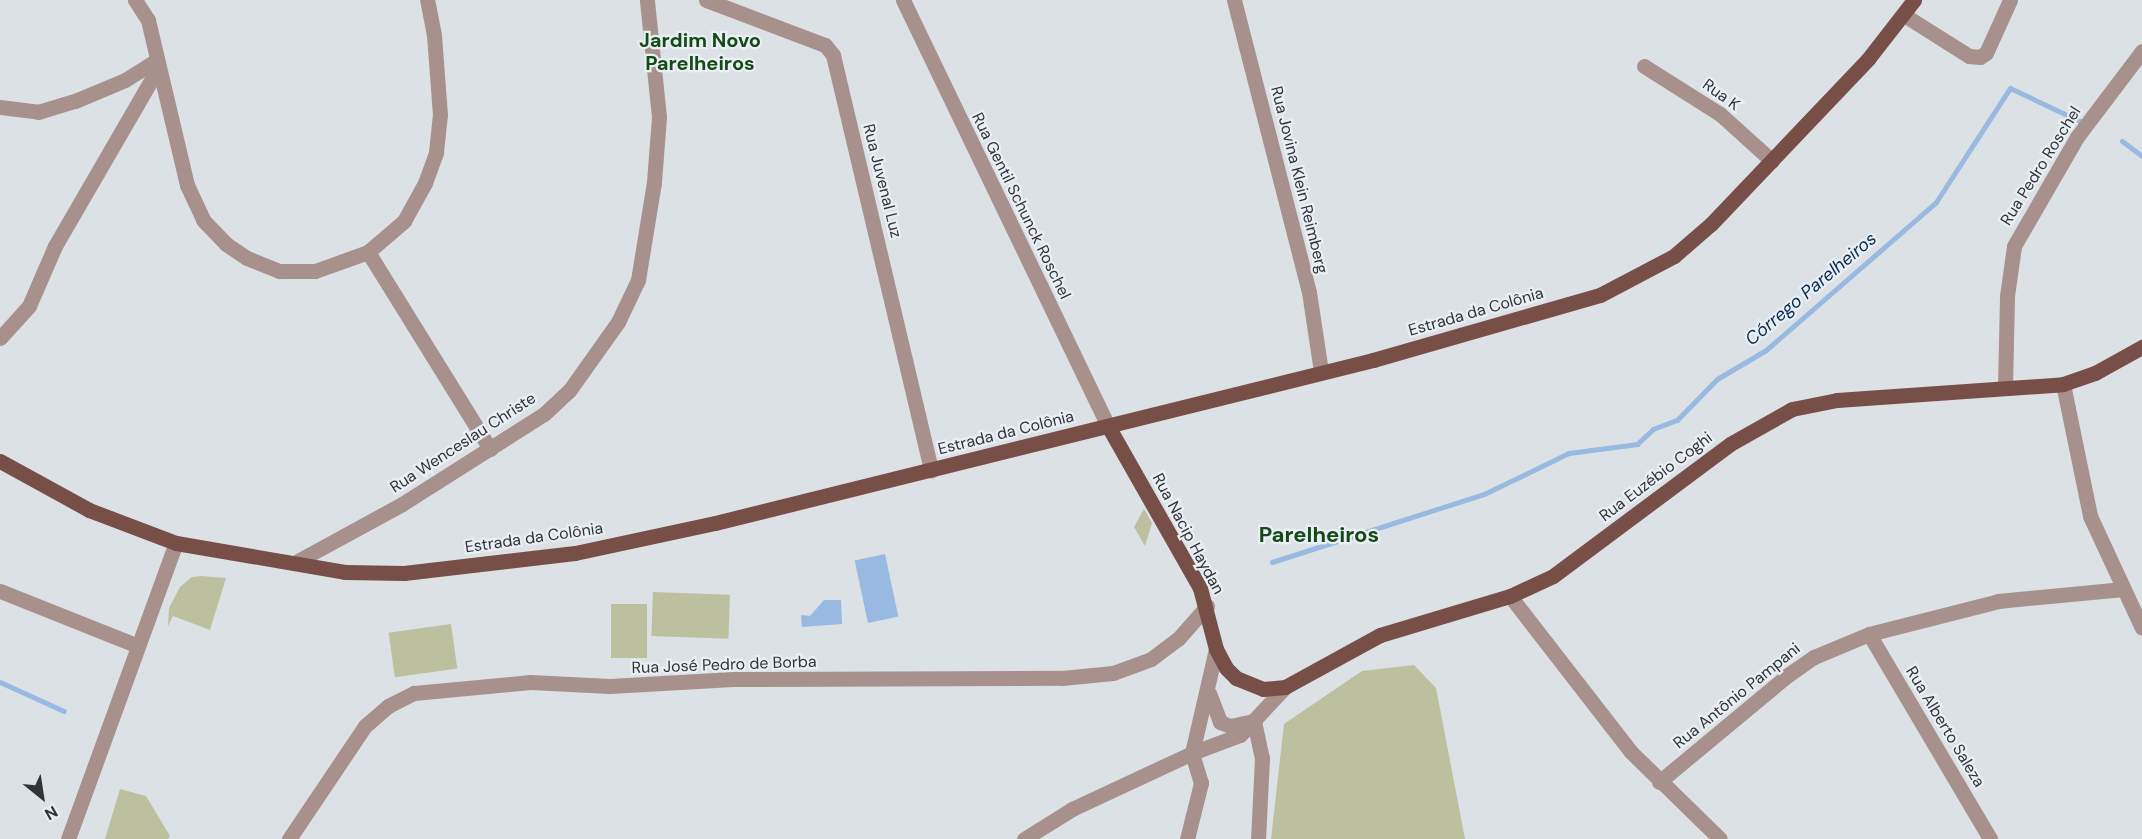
<!DOCTYPE html>
<meta charset="utf-8">
<style>
body{margin:0}
#map{position:relative;width:2142px;height:839px;overflow:hidden;background:#dce1e6;font-family:"DM Sans",sans-serif}
div>[style]{position:absolute}
.green>*{inset:0;background:#bcc09e;transform-origin:0 0}
.water>*{inset:0;background:#98b9e0;transform-origin:0 0}
.stream>*{height:5px;margin:-2.5px;padding:0 2.5px;transform-origin:2.5px;border-radius:2.5px;background:#98b9e0}
.minor>*{height:15px;margin:-7.5px;padding:0 7.5px;transform-origin:7.5px;border-radius:7.5px;background:#a8918c}
.major>*{height:15px;margin:-7.5px;padding:0 7.5px;transform-origin:7.5px;border-radius:7.5px;background:#774f47}
span{translate:-50% -50%;white-space:nowrap;text-align:center;line-height:1.15;-webkit-text-stroke:4.5px #e9eff4;paint-order:stroke}
.street-label{font-size:16px;color:#313335}
.water-label{font-size:18px;color:#062a4d;font-style:italic}
.quarter-label{font-size:20px;color:#144a15;font-weight:700}
.district-label{font-size:22px;color:#144a15;font-weight:700}
.north{position:absolute;left:12px;top:767px;width:60px;height:60px;-webkit-text-stroke:4px #e9eff4;paint-order:stroke;rotate:150deg;font-size:16px;font-weight:700;line-height:24px;text-align:center;color:#313335}
.north::after{content:'';display:block;margin:auto;width:21px;height:27px;background:#313335;clip-path:polygon(50% 0,100% 100%,50% 72%,0 100%)}
</style>
<div id="map">
<div class="green">
<div style="clip-path:polygon(1144px 509px,1152px 523px,1145px 546px,1134px 527px)"></div>
<div style="clip-path:polygon(201px 576px,226px 578px,210px 630px,173px 616px,168px 626px,169px 608px,180px 587px,192px 577px)"></div>
<div style="left:653px;top:592px;width:77px;height:44px;rotate:2deg"></div>
<div style="left:647px;top:604px;width:54px;height:36px;rotate:90deg"></div>
<div style="left:451px;top:624px;width:45px;height:63px;rotate:82deg"></div>
<div style="clip-path:polygon(1414px 665px,1436px 688px,1465px 839px,1271px 839px,1284px 724px,1362px 671px)"></div>
<div style="clip-path:polygon(120px 789px,146px 796px,170px 836px,168px 839px,105px 839px)"></div>
</div>
<div class="water">
<div style="left:885px;top:554px;width:64px;height:31px;rotate:78deg"></div>
<div style="clip-path:polygon(824px 600px,841px 600px,842px 624px,802px 627px,801px 615px,810px 616px)"></div>
</div>
<div class="stream">
<div style="left:2122px;top:141px;width:25px;rotate:37deg"></div>
<div style="left:1272px;top:562px;width:223px;rotate:-17.8deg"></div>
<div style="left:1484px;top:494px;width:94px;rotate:-25.8deg"></div>
<div style="left:1569px;top:453px;width:69px;rotate:-7.5deg"></div>
<div style="left:1637px;top:444px;width:22px;rotate:-43deg"></div>
<div style="left:1653px;top:429px;width:26px;rotate:-21deg"></div>
<div style="left:1677px;top:420px;width:57px;rotate:-45.7deg"></div>
<div style="left:1717px;top:379px;width:57px;rotate:-30.6deg"></div>
<div style="left:1766px;top:350px;width:225px;rotate:-41deg"></div>
<div style="left:1936px;top:202px;width:136px;rotate:-57deg"></div>
<div style="left:2010px;top:88px;width:80px;rotate:25.3deg"></div>
<div style="left:0;top:682px;width:70px;rotate:24.4deg"></div>
</div>
<div class="minor">
<div style="left:135px;top:0;width:24px;rotate:57deg"></div>
<div style="left:148px;top:20px;width:170px;rotate:76.7deg"></div>
<div style="left:187px;top:185px;width:38px;rotate:65deg"></div>
<div style="left:203px;top:220px;width:33px;rotate:46deg"></div>
<div style="left:226px;top:244px;width:25px;rotate:34deg"></div>
<div style="left:247px;top:258px;width:35px;rotate:22deg"></div>
<div style="left:279px;top:271px;width:36px"></div>
<div style="left:315px;top:271px;width:56px;rotate:-19.7deg"></div>
<div style="left:368px;top:252px;width:48px;rotate:-40.7deg"></div>
<div style="left:404px;top:221px;width:43px;rotate:-61.1deg"></div>
<div style="left:425px;top:183px;width:33px;rotate:-70deg"></div>
<div style="left:436px;top:152px;width:37px;rotate:-84deg"></div>
<div style="left:440px;top:115px;width:80px;rotate:-94.3deg"></div>
<div style="left:434px;top:35px;width:36px;rotate:-101deg"></div>
<div style="left:706px;top:0;width:127px;rotate:20.7deg"></div>
<div style="left:825px;top:45px;width:13px;rotate:51deg"></div>
<div style="left:833px;top:55px;width:427px;rotate:76.7deg"></div>
<div style="left:903px;top:0;width:473px;rotate:64.3deg"></div>
<div style="left:1234px;top:0;width:301px;rotate:75.6deg"></div>
<div style="left:1309px;top:292px;width:80px;rotate:81.4deg"></div>
<div style="left:1904px;top:15px;width:77px;rotate:32.2deg"></div>
<div style="left:1969px;top:56px;width:11px;rotate:5deg"></div>
<div style="left:1980px;top:57px;width:7px;rotate:-34deg"></div>
<div style="left:1986px;top:53px;width:58px;rotate:-65.6deg"></div>
<div style="left:1644px;top:66px;width:90px;rotate:32.3deg"></div>
<div style="left:1720px;top:114px;width:70px;rotate:42.1deg"></div>
<div style="left:0;top:107px;width:38px;rotate:7deg"></div>
<div style="left:38px;top:112px;width:39px;rotate:-17deg"></div>
<div style="left:75px;top:101px;width:54px;rotate:-22.8deg"></div>
<div style="left:125px;top:80px;width:36px;rotate:-32deg"></div>
<div style="left:368px;top:252px;width:232px;rotate:58.2deg"></div>
<div style="left:0;top:338px;width:43px;rotate:-47.8deg"></div>
<div style="left:29px;top:306px;width:65px;rotate:-66.6deg"></div>
<div style="left:55px;top:246px;width:203px;rotate:-59.9deg"></div>
<div style="left:2063px;top:384px;width:135px;rotate:78.4deg"></div>
<div style="left:2090px;top:516px;width:123px;rotate:65.1deg"></div>
<div style="left:2005px;top:386px;width:90px;rotate:-88.7deg"></div>
<div style="left:2007px;top:296px;width:50px;rotate:-82deg"></div>
<div style="left:2014px;top:246px;width:126px;rotate:-60deg"></div>
<div style="left:2077px;top:137px;width:108px;rotate:-52.9deg"></div>
<div style="left:294px;top:563px;width:123px;rotate:-28.6deg"></div>
<div style="left:402px;top:504px;width:168px;rotate:-32.4deg"></div>
<div style="left:544px;top:414px;width:34px;rotate:-43deg"></div>
<div style="left:569px;top:391px;width:85px;rotate:-54.6deg"></div>
<div style="left:618px;top:322px;width:47px;rotate:-64.5deg"></div>
<div style="left:638px;top:280px;width:99px;rotate:-80.7deg"></div>
<div style="left:654px;top:182px;width:65px;rotate:-85.6deg"></div>
<div style="left:659px;top:117px;width:118px;rotate:-95.9deg"></div>
<div style="left:0;top:591px;width:146px;rotate:21.7deg"></div>
<div style="left:1510px;top:596px;width:197px;rotate:52.2deg"></div>
<div style="left:1631px;top:752px;width:124px;rotate:44.3deg"></div>
<div style="left:1869px;top:634px;width:238px;rotate:59.4deg"></div>
<div style="left:1209px;top:693px;width:31px;rotate:69deg"></div>
<div style="left:1220px;top:722px;width:11px;rotate:22deg"></div>
<div style="left:1230px;top:726px;width:25px;rotate:-12deg"></div>
<div style="left:1254px;top:721px;width:38px;rotate:78deg"></div>
<div style="left:1262px;top:758px;width:81px;rotate:92.8deg"></div>
<div style="left:1659px;top:782px;width:168px;rotate:-39.7deg"></div>
<div style="left:1788px;top:675px;width:32px;rotate:-35deg"></div>
<div style="left:1814px;top:657px;width:60px;rotate:-22.7deg"></div>
<div style="left:1869px;top:634px;width:133px;rotate:-14.3deg"></div>
<div style="left:1998px;top:601px;width:126px;rotate:-5.5deg"></div>
<div style="left:68px;top:839px;width:315px;rotate:-70deg"></div>
<div style="left:289px;top:839px;width:136px;rotate:-56.1deg"></div>
<div style="left:365px;top:726px;width:30px;rotate:-41deg"></div>
<div style="left:388px;top:706px;width:29px;rotate:-27deg"></div>
<div style="left:414px;top:693px;width:117px;rotate:-5.4deg"></div>
<div style="left:530px;top:682px;width:80px;rotate:2.9deg"></div>
<div style="left:610px;top:686px;width:123px;rotate:-3.3deg"></div>
<div style="left:733px;top:679px;width:329px;rotate:-0.2deg"></div>
<div style="left:1062px;top:678px;width:51px;rotate:-5.6deg"></div>
<div style="left:1113px;top:673px;width:40px;rotate:-20.2deg"></div>
<div style="left:1151px;top:659px;width:34px;rotate:-37deg"></div>
<div style="left:1178px;top:639px;width:44px;rotate:-48.7deg"></div>
<div style="left:1024px;top:839px;width:57px;rotate:-32deg"></div>
<div style="left:1072px;top:809px;width:132px;rotate:-25deg"></div>
<div style="left:1192px;top:753px;width:51px;rotate:-20.6deg"></div>
<div style="left:1240px;top:735px;width:66px;rotate:-46.8deg"></div>
<div style="left:1187px;top:839px;width:58px;rotate:-76deg"></div>
<div style="left:1201px;top:783px;width:31px;rotate:-107deg"></div>
<div style="left:1192px;top:753px;width:107px;rotate:-77deg"></div>
</div>
<div class="major">
<div style="left:1108px;top:426px;width:186px;rotate:60.4deg"></div>
<div style="left:1200px;top:588px;width:63px;rotate:75.3deg"></div>
<div style="left:1216px;top:649px;width:21px;rotate:62deg"></div>
<div style="left:1226px;top:668px;width:14px;rotate:45deg"></div>
<div style="left:1236px;top:678px;width:29px;rotate:22deg"></div>
<div style="left:1263px;top:689px;width:22px;rotate:-5deg"></div>
<div style="left:1285px;top:687px;width:108px;rotate:-28.7deg"></div>
<div style="left:1380px;top:635px;width:136px;rotate:-16.7deg"></div>
<div style="left:1510px;top:596px;width:47px;rotate:-24.9deg"></div>
<div style="left:1553px;top:576px;width:221px;rotate:-36.7deg"></div>
<div style="left:1730px;top:444px;width:71px;rotate:-29.4deg"></div>
<div style="left:1792px;top:409px;width:46px;rotate:-11.3deg"></div>
<div style="left:1837px;top:400px;width:227px;rotate:-4deg"></div>
<div style="left:2063px;top:384px;width:34px;rotate:-19deg"></div>
<div style="left:2095px;top:373px;width:54px;rotate:-29deg"></div>
<div style="left:0;top:461px;width:102px;rotate:28.8deg"></div>
<div style="left:89px;top:510px;width:93px;rotate:20.8deg"></div>
<div style="left:176px;top:543px;width:171px;rotate:9.7deg"></div>
<div style="left:345px;top:572px;width:59px;rotate:1deg"></div>
<div style="left:404px;top:573px;width:172px;rotate:-6.7deg"></div>
<div style="left:575px;top:553px;width:143px;rotate:-12.1deg"></div>
<div style="left:715px;top:523px;width:678px;rotate:-13.91deg"></div>
<div style="left:1373px;top:360px;width:236px;rotate:-16deg"></div>
<div style="left:1600px;top:295px;width:84px;rotate:-27.8deg"></div>
<div style="left:1674px;top:256px;width:49px;rotate:-40.9deg"></div>
<div style="left:1711px;top:224px;width:228px;rotate:-46.4deg"></div>
<div style="left:1868px;top:59px;width:75px;rotate:-52.1deg"></div>
</div>
<div class="street-label">
<span style="left:1721px;top:95px;rotate:36deg">Rua K</span>
<span style="left:2041px;top:166px;rotate:-58deg">Rua Pedro Roschel</span>
<span style="left:1299px;top:180px;rotate:76deg">Rua Jovina Klein Reimberg</span>
<span style="left:882px;top:181px;rotate:76deg">Rua Juvenal Luz</span>
<span style="left:1021px;top:206px;rotate:64deg">Rua Gentil Schunck Roschel</span>
<span style="left:1476px;top:312px;rotate:-16deg">Estrada da Colônia</span>
<span style="left:1006px;top:433px;rotate:-14deg">Estrada da Colônia</span>
<span style="left:463px;top:443px;rotate:-33deg">Rua Wenceslau Christe</span>
<span style="left:1656px;top:477px;rotate:-37deg">Rua Euzébio Coghi</span>
<span style="left:1188px;top:534px;rotate:62deg">Rua Nacip Haydan</span>
<span style="left:534px;top:538px;rotate:-8deg">Estrada da Colônia</span>
<span style="left:724px;top:665px;rotate:-2deg">Rua José Pedro de Borba</span>
<span style="left:1737px;top:696px;rotate:-39deg">Rua Antônio Pampani</span>
<span style="left:1945px;top:727px;rotate:59deg">Rua Alberto Saleza</span>
</div>
<div class="water-label">
<span style="left:1811px;top:289px;rotate:-40deg">Córrego Parelheiros</span>
</div>
<div class="quarter-label">
<span style="left:700px;top:52px">Jardim Novo<br>Parelheiros</span>
</div>
<div class="district-label">
<span style="left:1319px;top:535px">Parelheiros</span>
</div>
<div class="north">N</div>
</div>
